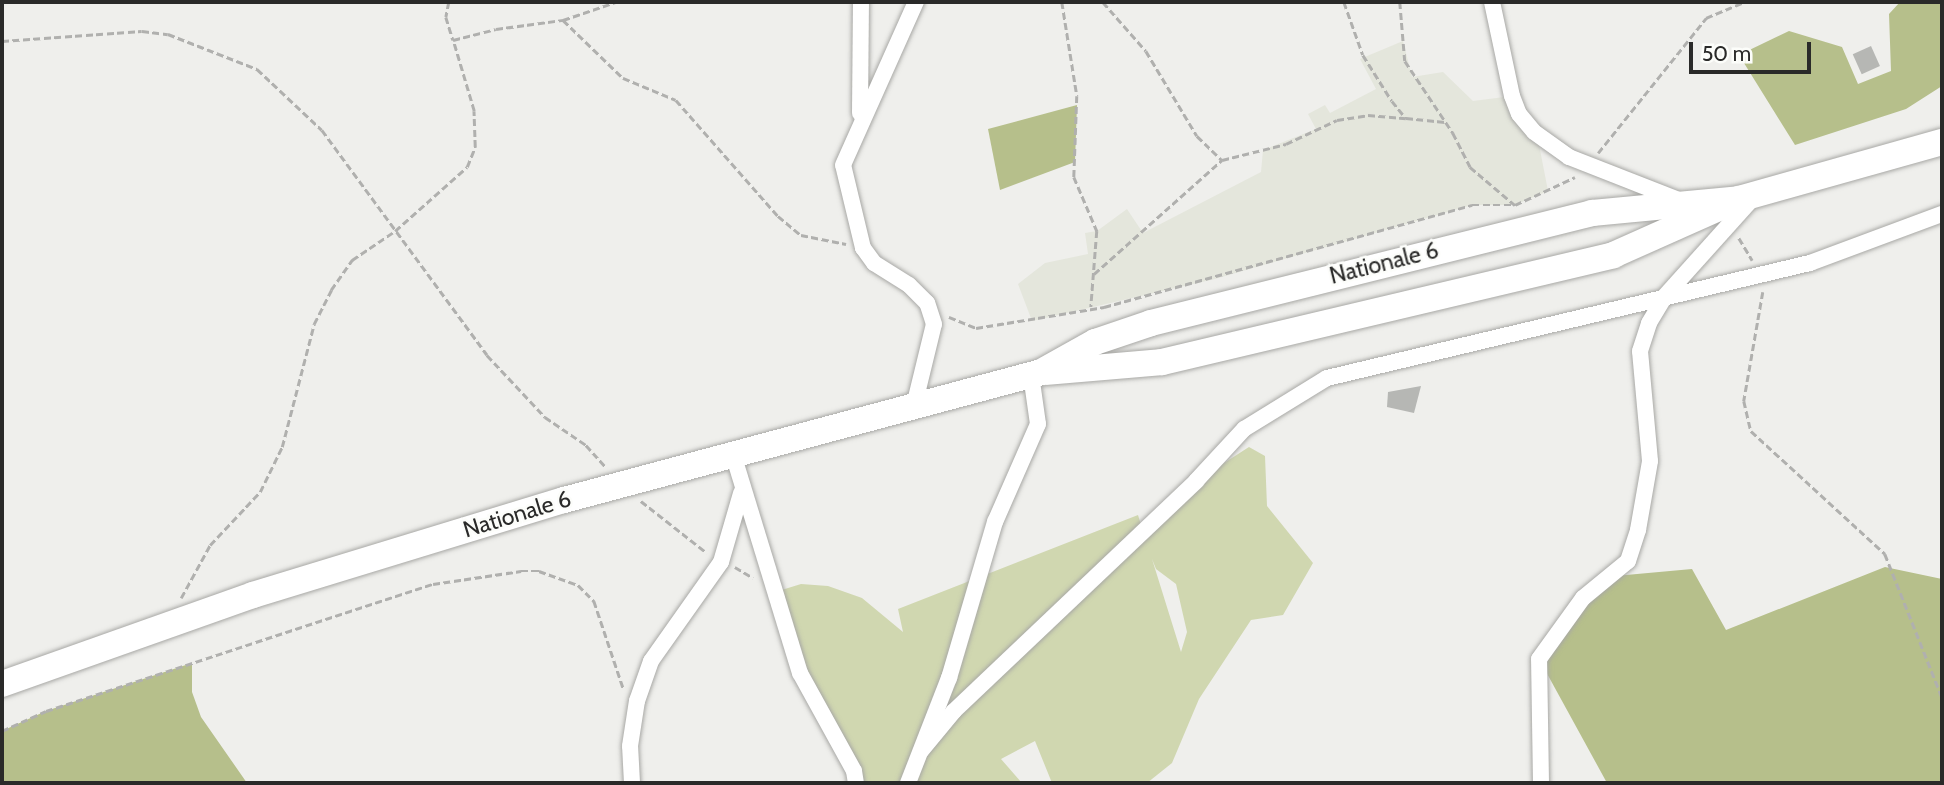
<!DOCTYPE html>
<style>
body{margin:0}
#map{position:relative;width:1944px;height:785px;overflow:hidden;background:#efefec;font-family:Cabin,sans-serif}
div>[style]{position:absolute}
.built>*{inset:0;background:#e4e6dc}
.green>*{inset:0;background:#d0d7b0}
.forest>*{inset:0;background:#b6bf8b}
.building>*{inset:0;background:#b6b7b4;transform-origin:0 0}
.path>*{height:2.5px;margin-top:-1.25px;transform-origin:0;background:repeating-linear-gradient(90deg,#b0b0ae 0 7px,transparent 0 10.5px)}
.roads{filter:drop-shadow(0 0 2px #a8a8a5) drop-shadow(0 0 2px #a8a8a5)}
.street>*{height:16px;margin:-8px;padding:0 8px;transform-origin:8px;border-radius:8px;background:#fff}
.primary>*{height:26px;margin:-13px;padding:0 13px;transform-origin:13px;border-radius:13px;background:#fff}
span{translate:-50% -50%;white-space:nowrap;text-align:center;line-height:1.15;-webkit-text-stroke:5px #fcfdfa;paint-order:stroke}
.street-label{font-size:23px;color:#2a2a29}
.frame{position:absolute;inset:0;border:4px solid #2a2a29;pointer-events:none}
.scale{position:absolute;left:1689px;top:42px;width:122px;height:32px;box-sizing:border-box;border:4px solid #2a2a29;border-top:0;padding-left:9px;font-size:21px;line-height:24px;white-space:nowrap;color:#2a2a29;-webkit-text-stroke:5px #fcfdfa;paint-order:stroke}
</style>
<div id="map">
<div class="built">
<div style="clip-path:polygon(1403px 41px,1412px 77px,1443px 72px,1473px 101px,1512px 96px,1537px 134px,1548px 191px,1515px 205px,1472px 205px,1215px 279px,1032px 321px,1018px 284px,1045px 263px,1088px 254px,1085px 233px,1097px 231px,1127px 209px,1143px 233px,1261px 172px,1263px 150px,1316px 129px,1308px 114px,1325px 105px,1330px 113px,1376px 89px,1360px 59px)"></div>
</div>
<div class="green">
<div style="clip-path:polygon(evenodd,1249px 447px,1265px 456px,1267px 506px,1313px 563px,1283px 615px,1251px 620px,1199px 699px,1172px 763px,1147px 783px,1052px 783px,1035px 741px,1001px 759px,1022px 783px,856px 783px,772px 593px,801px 584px,828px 586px,862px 598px,903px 632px,898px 609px,1138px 515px,1145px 538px,1196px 481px,1249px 447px,1152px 559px,1156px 569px,1176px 584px,1187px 632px,1181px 652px,1152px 559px)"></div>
</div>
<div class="forest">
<div style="clip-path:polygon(1900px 2px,1942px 2px,1942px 86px,1906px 109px,1795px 145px,1739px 55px,1789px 31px,1842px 47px,1858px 84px,1891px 71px,1889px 14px)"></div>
<div style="clip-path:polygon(1077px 105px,1075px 162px,1000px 190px,988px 129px)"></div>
<div style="clip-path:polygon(1885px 567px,1942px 579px,1942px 783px,1607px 783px,1539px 659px,1558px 628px,1615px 576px,1692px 569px,1726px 630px)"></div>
<div style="clip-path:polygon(192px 663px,192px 692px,201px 717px,247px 783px,2px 783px,2px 731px,46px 711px)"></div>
</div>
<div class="building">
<div style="left:1871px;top:46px;width:22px;height:20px;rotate:66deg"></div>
<div style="clip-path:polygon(1421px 386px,1414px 413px,1387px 407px,1388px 392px)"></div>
</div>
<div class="path">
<div style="left:449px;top:2px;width:15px;rotate:101deg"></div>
<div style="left:446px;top:17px;width:24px;rotate:73deg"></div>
<div style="left:1062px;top:2px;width:95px;rotate:80.9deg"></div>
<div style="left:1077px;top:96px;width:81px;rotate:92.1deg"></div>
<div style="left:1074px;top:177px;width:59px;rotate:66.9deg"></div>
<div style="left:1097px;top:231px;width:76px;rotate:94.5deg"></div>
<div style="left:1103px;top:2px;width:65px;rotate:48.7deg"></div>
<div style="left:1146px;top:51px;width:99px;rotate:59deg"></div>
<div style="left:1197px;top:136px;width:35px;rotate:44deg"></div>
<div style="left:1222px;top:160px;width:66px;rotate:-14deg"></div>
<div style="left:1286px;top:144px;width:56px;rotate:-25.2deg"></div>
<div style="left:1337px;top:120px;width:31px;rotate:-9deg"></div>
<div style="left:1368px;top:115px;width:38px;rotate:5deg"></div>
<div style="left:1344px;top:2px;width:56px;rotate:70.3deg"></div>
<div style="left:1363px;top:55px;width:54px;rotate:57.8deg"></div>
<div style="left:1392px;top:101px;width:22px;rotate:51deg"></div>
<div style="left:1406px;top:118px;width:39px;rotate:6deg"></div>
<div style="left:1400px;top:2px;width:59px;rotate:85.2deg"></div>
<div style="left:1405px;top:61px;width:87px;rotate:56.3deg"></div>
<div style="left:1453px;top:133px;width:38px;rotate:63deg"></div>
<div style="left:1470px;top:167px;width:59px;rotate:40.2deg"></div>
<div style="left:1515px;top:205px;width:66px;rotate:-25deg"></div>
<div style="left:563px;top:20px;width:56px;rotate:-18.8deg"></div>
<div style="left:2px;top:41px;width:140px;rotate:-4.1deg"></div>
<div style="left:142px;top:31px;width:26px;rotate:7deg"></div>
<div style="left:168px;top:34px;width:96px;rotate:21.5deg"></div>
<div style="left:257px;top:69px;width:89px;rotate:43.2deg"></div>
<div style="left:322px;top:130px;width:279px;rotate:53.7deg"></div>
<div style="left:487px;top:355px;width:85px;rotate:46.9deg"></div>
<div style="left:545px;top:417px;width:50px;rotate:34.3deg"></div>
<div style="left:586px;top:445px;width:30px;rotate:48deg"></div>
<div style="left:1598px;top:153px;width:173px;rotate:-51.3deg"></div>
<div style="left:1706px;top:18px;width:41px;rotate:-22.8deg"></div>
<div style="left:1739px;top:238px;width:26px;rotate:59deg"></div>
<div style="left:1094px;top:274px;width:171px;rotate:-41.7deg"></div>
<div style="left:1763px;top:292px;width:111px;rotate:99.9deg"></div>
<div style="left:1744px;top:401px;width:31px;rotate:77deg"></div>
<div style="left:1751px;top:431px;width:182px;rotate:42.5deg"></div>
<div style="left:1885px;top:554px;width:154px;rotate:68.3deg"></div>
<div style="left:949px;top:317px;width:29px;rotate:22deg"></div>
<div style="left:976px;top:328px;width:130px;rotate:-9.3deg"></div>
<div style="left:1104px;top:307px;width:382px;rotate:-15.5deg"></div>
<div style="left:1472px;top:205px;width:43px"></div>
<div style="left:641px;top:501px;width:84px;rotate:38.2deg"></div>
<div style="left:735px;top:567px;width:21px;rotate:31deg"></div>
<div style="left:181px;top:598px;width:60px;rotate:-61.3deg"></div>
<div style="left:210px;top:545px;width:73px;rotate:-46.7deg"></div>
<div style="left:260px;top:492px;width:50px;rotate:-63.9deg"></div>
<div style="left:282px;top:447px;width:127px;rotate:-75.4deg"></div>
<div style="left:314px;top:324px;width:38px;rotate:-63deg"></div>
<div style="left:331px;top:290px;width:37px;rotate:-55deg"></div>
<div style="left:352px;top:260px;width:52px;rotate:-34deg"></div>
<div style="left:395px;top:231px;width:96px;rotate:-41.6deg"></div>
<div style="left:467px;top:167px;width:22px;rotate:-68deg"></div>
<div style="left:475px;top:147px;width:36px;rotate:-92deg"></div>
<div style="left:474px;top:111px;width:74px;rotate:-106.5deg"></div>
<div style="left:453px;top:40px;width:44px;rotate:-14.3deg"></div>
<div style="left:496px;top:29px;width:68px;rotate:-7.7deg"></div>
<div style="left:563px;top:20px;width:83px;rotate:44deg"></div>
<div style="left:623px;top:78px;width:57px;rotate:22.5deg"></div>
<div style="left:676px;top:100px;width:154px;rotate:48.7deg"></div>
<div style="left:778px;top:216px;width:30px;rotate:40deg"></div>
<div style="left:801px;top:235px;width:46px;rotate:11.3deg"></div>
<div style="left:2px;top:731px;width:48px;rotate:-24.4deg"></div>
<div style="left:46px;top:711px;width:407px;rotate:-18.2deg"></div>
<div style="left:433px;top:584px;width:89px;rotate:-8.4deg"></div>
<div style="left:521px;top:571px;width:18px"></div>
<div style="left:539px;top:571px;width:41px;rotate:19.7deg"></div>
<div style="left:578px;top:585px;width:23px;rotate:45deg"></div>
<div style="left:594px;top:601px;width:94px;rotate:71.4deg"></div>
</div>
<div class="roads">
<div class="street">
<div style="left:1492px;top:2px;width:96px;rotate:78deg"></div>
<div style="left:1512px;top:96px;width:19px;rotate:69deg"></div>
<div style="left:1519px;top:114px;width:23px;rotate:50deg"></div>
<div style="left:1534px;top:132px;width:43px;rotate:35.5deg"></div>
<div style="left:1569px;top:157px;width:118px;rotate:21.4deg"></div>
<div style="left:860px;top:113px;width:111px;rotate:-89.5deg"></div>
<div style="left:914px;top:406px;width:84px;rotate:-76.3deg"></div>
<div style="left:934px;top:324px;width:22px;rotate:-108deg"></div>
<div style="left:927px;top:303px;width:25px;rotate:-135deg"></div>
<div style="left:909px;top:285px;width:41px;rotate:-147.8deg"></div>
<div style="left:874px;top:263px;width:19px;rotate:-126deg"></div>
<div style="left:863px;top:248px;width:85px;rotate:-103.5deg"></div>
<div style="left:843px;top:165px;width:179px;rotate:-65.9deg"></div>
<div style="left:733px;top:454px;width:229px;rotate:73deg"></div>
<div style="left:800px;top:673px;width:112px;rotate:61.1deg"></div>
<div style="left:854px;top:771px;width:12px;rotate:81deg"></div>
<div style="left:921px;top:751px;width:52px;rotate:-50.5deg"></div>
<div style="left:954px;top:711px;width:334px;rotate:-43.5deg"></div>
<div style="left:1196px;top:481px;width:71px;rotate:-47.3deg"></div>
<div style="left:1244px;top:429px;width:97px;rotate:-31.6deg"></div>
<div style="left:1327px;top:378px;width:497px;rotate:-13.4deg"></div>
<div style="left:1810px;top:263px;width:141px;rotate:-20.4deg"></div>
<div style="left:632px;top:783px;width:37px;rotate:-93deg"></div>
<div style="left:630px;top:746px;width:46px;rotate:-81.2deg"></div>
<div style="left:637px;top:701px;width:42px;rotate:-70.7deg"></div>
<div style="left:651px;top:661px;width:121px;rotate:-54.7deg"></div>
<div style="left:721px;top:562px;width:72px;rotate:-73.8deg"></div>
<div style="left:908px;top:783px;width:113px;rotate:-68.7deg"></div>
<div style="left:949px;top:678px;width:163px;rotate:-73.6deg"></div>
<div style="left:995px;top:522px;width:107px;rotate:-66.3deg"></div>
<div style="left:1038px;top:424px;width:49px;rotate:-98.1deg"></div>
<div style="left:1541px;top:783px;width:124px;rotate:-90.9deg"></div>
<div style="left:1539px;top:659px;width:75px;rotate:-54.2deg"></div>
<div style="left:1583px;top:598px;width:58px;rotate:-39.4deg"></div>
<div style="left:1628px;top:561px;width:33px;rotate:-72deg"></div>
<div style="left:1638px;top:530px;width:70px;rotate:-80.1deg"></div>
<div style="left:1650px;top:461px;width:110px;rotate:-95.2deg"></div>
<div style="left:1640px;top:351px;width:29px;rotate:-72deg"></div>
<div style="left:1649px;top:323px;width:31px;rotate:-59deg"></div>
<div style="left:1665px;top:296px;width:130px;rotate:-48.1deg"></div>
</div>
<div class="primary">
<div style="left:1046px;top:372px;width:116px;rotate:-4.9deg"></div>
<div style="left:1162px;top:362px;width:464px;rotate:-13.3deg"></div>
<div style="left:1613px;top:255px;width:138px;rotate:-24deg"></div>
<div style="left:1739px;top:199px;width:211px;rotate:-15.7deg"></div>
<div style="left:2px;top:684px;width:266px;rotate:-19.5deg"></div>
<div style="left:253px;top:595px;width:325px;rotate:-17deg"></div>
<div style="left:564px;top:500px;width:494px;rotate:-15deg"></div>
<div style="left:1041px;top:372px;width:62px;rotate:-29.1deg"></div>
<div style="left:1095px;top:342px;width:59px;rotate:-18.7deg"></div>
<div style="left:1151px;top:323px;width:455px;rotate:-14deg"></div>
<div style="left:1592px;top:213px;width:148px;rotate:-5.4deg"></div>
</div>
</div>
<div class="street-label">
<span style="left:1384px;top:263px;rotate:-14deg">Nationale 6</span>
<span style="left:517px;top:514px;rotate:-17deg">Nationale 6</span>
</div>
<div class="frame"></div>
<div class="scale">50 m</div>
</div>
